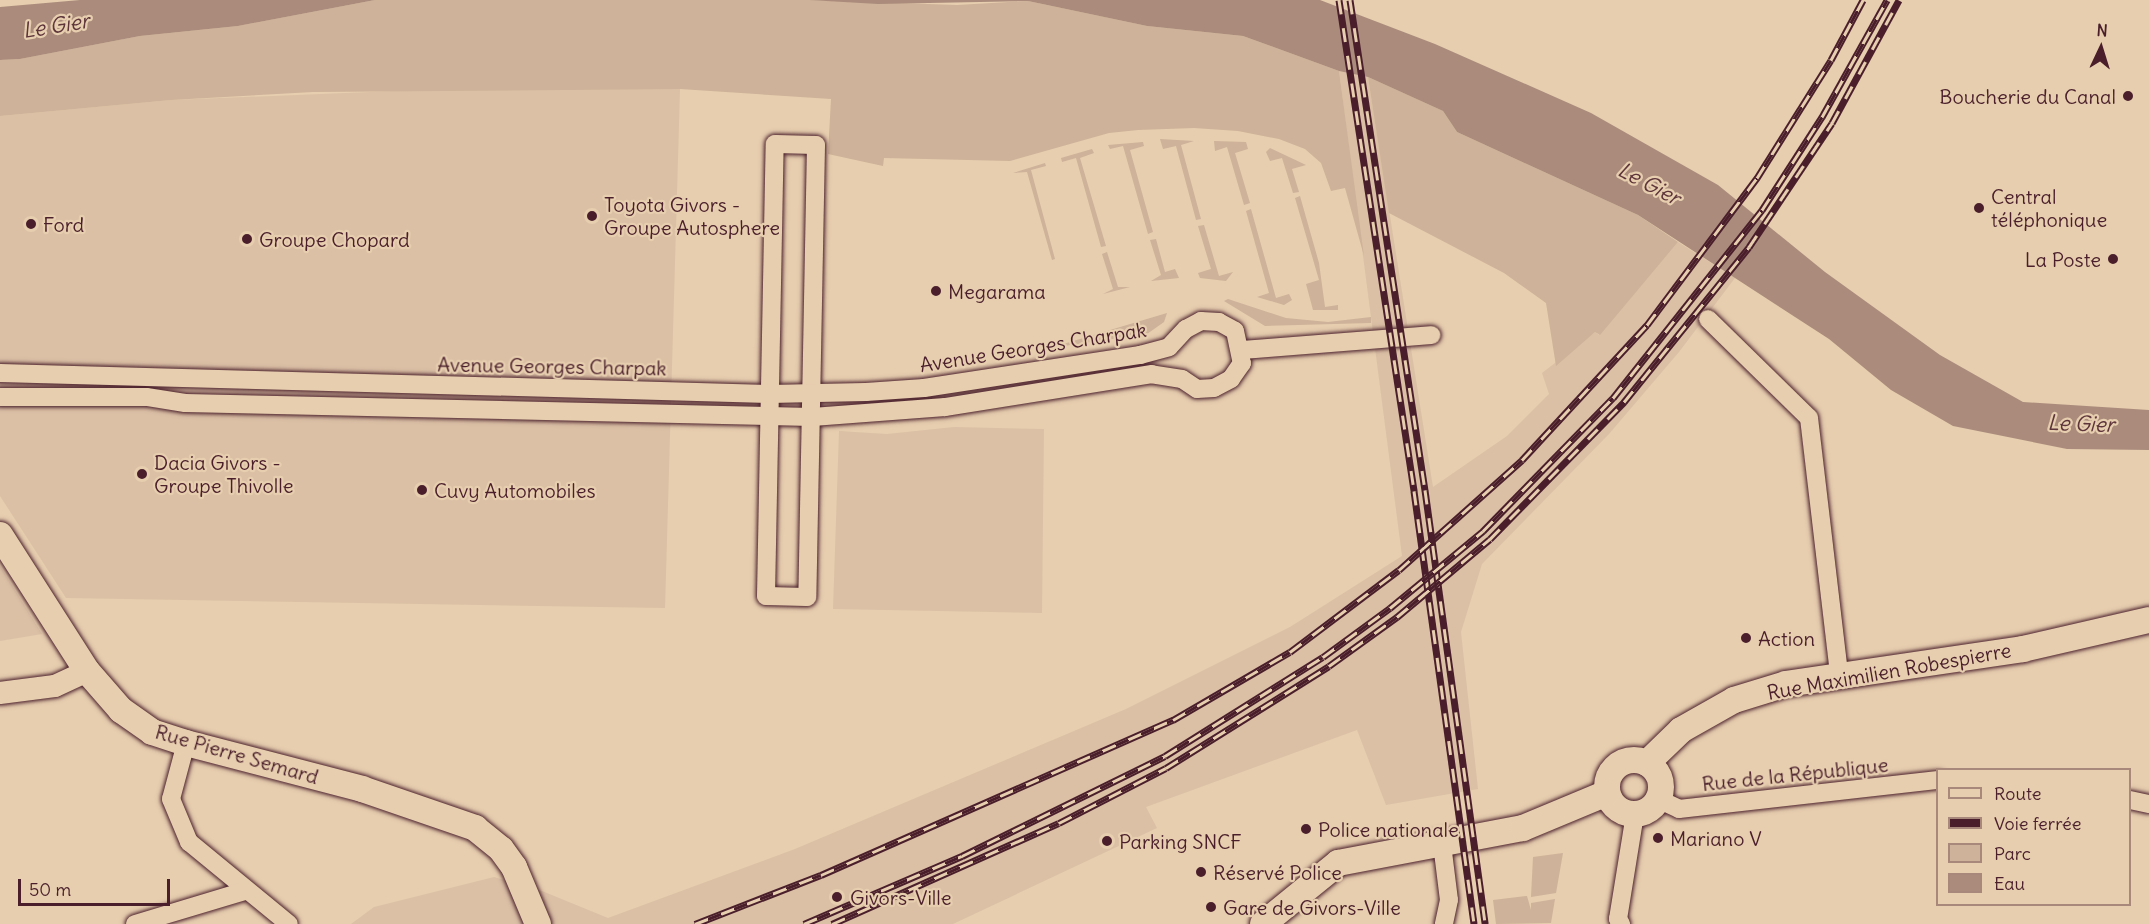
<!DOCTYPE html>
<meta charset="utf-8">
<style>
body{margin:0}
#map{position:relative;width:2149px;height:924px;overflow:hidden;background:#e7ceaf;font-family:Delius,sans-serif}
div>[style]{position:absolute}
.built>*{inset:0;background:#dbc0a5}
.green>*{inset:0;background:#ceb299}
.water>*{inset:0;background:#ab8c7c}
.roads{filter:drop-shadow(0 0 2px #4a1f2b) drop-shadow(0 0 2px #4a1f2b)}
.minor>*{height:18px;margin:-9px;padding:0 9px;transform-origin:9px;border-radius:9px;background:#e7ceaf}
.tertiary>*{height:22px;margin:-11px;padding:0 11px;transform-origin:11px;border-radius:11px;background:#e7ceaf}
.secondary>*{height:26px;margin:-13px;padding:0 13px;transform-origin:13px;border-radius:13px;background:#e7ceaf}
.secondary>.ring{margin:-13px;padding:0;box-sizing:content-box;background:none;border:26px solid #e7ceaf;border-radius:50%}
.rail>*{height:7px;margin-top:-3.5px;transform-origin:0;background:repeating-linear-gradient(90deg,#e7ceaf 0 14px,#4a1f2b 0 28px);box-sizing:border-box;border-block:2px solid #4a1f2b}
.dots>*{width:16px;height:16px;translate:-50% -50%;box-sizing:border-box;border:3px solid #e7ceaf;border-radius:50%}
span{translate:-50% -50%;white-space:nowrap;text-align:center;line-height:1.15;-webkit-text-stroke:4.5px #e7ceaf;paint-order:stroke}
.poi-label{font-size:20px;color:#4a1f2b}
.right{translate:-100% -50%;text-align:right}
.left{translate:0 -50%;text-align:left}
.street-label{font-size:20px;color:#4a1f2b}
.water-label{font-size:21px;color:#5d353b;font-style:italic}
.legend{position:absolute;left:1936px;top:768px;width:195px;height:138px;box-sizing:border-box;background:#e7ceaf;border:2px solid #a8887a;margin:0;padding:8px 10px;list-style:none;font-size:18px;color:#4a1f2b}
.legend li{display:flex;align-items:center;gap:12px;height:30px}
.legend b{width:30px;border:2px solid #a8887a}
.north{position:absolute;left:2071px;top:18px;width:60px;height:60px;-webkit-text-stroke:4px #e7ceaf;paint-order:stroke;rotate:4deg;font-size:16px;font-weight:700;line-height:24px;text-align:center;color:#4a1f2b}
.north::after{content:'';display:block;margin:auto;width:21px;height:27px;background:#4a1f2b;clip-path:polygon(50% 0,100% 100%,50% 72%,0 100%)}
.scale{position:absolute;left:18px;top:879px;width:152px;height:27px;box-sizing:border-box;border:3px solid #4a1f2b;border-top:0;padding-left:8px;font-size:18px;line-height:21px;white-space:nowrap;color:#4a1f2b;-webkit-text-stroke:4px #e7ceaf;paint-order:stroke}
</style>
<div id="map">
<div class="built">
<div style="clip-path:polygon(1339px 71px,1368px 77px,1433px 487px,1507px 436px,1549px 394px,1542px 373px,1595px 332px,1599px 335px,1678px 242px,1735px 278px,1679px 352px,1609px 434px,1482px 564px,1461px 632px,1478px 789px,1386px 805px,1357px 730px,1146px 807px,1157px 828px,953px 924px,351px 924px,374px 907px,494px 877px,542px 891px,608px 918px,795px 849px,1126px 709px,1290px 627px,1402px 556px)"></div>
<div style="clip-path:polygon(468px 88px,680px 89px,665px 608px,66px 598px,0 496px,0 116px,171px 100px)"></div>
<div style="clip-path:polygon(954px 427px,1044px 429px,1042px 613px,833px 609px,839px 431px,887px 434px)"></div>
<div style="clip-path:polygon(0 566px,42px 634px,0 641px)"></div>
</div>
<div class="green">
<div style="clip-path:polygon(375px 0,809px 0,957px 5px,1028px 1px,1147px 26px,1243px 36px,1339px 71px,1364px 256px,1345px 188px,1331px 191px,1321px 163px,1305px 149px,1279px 139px,1238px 131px,1194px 128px,1138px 130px,1109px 133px,1010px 161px,884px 158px,883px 166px,828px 154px,831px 99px,680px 89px,313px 92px,171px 100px,0 116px,0 60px,20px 59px,140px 36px,238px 26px)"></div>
<div style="clip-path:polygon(1368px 77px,1443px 111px,1457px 132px,1638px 215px,1678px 242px,1600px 335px,1595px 332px,1556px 366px,1546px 303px,1504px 273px,1389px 213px)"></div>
<div style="clip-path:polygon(1160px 139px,1194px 141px,1181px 145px,1201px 219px,1196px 220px,1176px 146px,1163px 149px)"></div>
<div style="clip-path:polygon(1214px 141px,1246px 142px,1248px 149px,1235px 153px,1250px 203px,1244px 205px,1227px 147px,1215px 151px)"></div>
<div style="clip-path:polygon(1143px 142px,1144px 146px,1130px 150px,1153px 232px,1148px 234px,1123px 146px,1110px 149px,1108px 145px)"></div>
<div style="clip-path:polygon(1270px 148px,1306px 165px,1292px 169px,1299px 192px,1293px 193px,1282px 158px,1270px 161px,1266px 152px)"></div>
<div style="clip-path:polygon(1092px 149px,1094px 153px,1080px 158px,1106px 246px,1101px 247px,1076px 158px,1062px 162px,1061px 158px)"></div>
<div style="clip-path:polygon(1045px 163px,1046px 166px,1031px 170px,1055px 259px,1052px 260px,1027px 172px,1013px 173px)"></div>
<div style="clip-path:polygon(1300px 196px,1319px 263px,1325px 307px,1338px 305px,1338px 310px,1313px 310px,1306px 284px,1319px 280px,1295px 198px)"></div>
<div style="clip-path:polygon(1251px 209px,1276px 298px,1289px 294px,1292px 300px,1284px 305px,1257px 297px,1269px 293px,1246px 211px)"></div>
<div style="clip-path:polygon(1204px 225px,1219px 276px,1233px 272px,1226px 281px,1200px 278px,1198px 273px,1211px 269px,1198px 226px)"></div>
<div style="clip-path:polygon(1156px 239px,1165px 272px,1175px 269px,1179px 278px,1151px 281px,1161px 275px,1150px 240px)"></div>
<div style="clip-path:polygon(1107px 252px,1118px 287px,1130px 287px,1103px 294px,1113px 289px,1102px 254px)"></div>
<div style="clip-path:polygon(1228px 299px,1286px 318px,1328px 322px,1371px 317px,1371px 323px,1265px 326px,1224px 301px)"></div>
<div style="clip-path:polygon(1167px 313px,1164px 322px,1147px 334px,1050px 348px)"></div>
<div style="clip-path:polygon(1563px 853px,1556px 893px,1531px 897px,1533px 857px)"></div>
<div style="clip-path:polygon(1527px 896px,1531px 910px,1531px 903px,1555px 899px,1551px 923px,1496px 924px,1493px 900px)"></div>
</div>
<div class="water">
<div style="clip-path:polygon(80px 0,375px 0,238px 26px,140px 36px,20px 59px,0 60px,0 7px)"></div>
<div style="clip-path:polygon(809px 0,1320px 0,1435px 44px,1591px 113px,1718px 185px,1825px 272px,1940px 355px,2023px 402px,2149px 410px,2149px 450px,2067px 449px,1953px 426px,1891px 390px,1829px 339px,1638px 215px,1457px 132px,1443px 111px,1368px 77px,1339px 71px,1243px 36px,1147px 26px,1028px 1px,878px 4px)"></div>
</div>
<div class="roads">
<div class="minor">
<div style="left:775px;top:144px;width:41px;rotate:1.4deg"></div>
<div style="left:816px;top:145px;width:452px;rotate:91.1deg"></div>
<div style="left:807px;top:597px;width:41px;rotate:-178.6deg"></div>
<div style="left:766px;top:596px;width:452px;rotate:-88.9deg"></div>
<div style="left:1708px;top:319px;width:141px;rotate:44.4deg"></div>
<div style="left:1809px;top:418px;width:259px;rotate:83.3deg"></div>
<div style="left:1242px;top:350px;width:190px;rotate:-4.5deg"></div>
<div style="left:0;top:373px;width:769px;rotate:1.56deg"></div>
<div style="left:769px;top:394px;width:97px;rotate:-1.2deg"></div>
<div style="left:866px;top:392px;width:58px;rotate:-3.9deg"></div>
<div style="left:924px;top:388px;width:219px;rotate:-8.7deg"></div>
<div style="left:1140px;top:355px;width:30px;rotate:-15deg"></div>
<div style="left:1169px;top:347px;width:25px;rotate:-47deg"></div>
<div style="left:1186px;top:329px;width:17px;rotate:-28deg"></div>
<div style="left:1201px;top:321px;width:18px;rotate:3deg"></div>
<div style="left:1219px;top:322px;width:18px;rotate:29deg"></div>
<div style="left:1235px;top:331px;width:33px;rotate:78deg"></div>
<div style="left:1242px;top:363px;width:19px;rotate:125deg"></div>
<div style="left:1231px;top:379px;width:19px;rotate:152deg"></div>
<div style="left:1214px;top:388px;width:17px;rotate:177deg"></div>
<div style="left:1197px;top:389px;width:18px;rotate:-146deg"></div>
<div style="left:1182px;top:379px;width:30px;rotate:-171deg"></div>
<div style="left:1152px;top:374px;width:210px;rotate:170.9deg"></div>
<div style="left:945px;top:407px;width:133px;rotate:175.7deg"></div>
<div style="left:812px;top:417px;width:627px;rotate:-178.72deg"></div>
<div style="left:185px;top:403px;width:39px;rotate:-171deg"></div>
<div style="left:146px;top:397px;width:146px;rotate:180deg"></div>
<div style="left:186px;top:743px;width:58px;rotate:105deg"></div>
<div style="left:171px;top:799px;width:47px;rotate:67.3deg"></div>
<div style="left:189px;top:842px;width:129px;rotate:39.4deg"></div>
<div style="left:1658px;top:799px;width:23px;rotate:25deg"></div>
<div style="left:1679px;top:809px;width:261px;rotate:-6.4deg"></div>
<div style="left:2130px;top:800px;width:19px;rotate:12deg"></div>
<div style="left:1442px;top:844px;width:56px;rotate:82.9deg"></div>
<div style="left:1449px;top:900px;width:25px;rotate:102deg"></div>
<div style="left:135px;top:924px;width:115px;rotate:-16.7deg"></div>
<div style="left:1621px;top:924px;width:6px;rotate:-121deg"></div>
<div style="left:1618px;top:919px;width:106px;rotate:-80.8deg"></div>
</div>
<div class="tertiary">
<div style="left:0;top:693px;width:55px;rotate:-7.3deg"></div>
<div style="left:55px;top:686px;width:35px;rotate:-25deg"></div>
</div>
<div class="secondary">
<div style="left:0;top:535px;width:161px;rotate:57.4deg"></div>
<div style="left:87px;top:671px;width:52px;rotate:48.9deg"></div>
<div style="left:121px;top:710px;width:38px;rotate:35deg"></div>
<div style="left:152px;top:732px;width:36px;rotate:18deg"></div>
<div style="left:186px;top:743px;width:182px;rotate:14.6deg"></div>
<div style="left:362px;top:789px;width:120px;rotate:19deg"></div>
<div style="left:475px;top:828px;width:33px;rotate:39deg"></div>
<div style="left:501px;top:849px;width:22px;rotate:54deg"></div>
<div style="left:514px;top:867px;width:62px;rotate:67.2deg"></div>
<div class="ring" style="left:1607px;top:760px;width:28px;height:28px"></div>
<div style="left:1647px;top:763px;width:47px;rotate:-44.1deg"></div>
<div style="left:1681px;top:730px;width:61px;rotate:-29.5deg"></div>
<div style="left:1734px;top:700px;width:54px;rotate:-17.1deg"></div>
<div style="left:1786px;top:684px;width:240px;rotate:-8.4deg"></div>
<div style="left:2023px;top:649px;width:129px;rotate:-13deg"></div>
<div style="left:1263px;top:924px;width:97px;rotate:-39.1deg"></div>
<div style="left:1338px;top:863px;width:188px;rotate:-10.7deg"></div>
<div style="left:1523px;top:828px;width:91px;rotate:-22.6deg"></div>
</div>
</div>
<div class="rail">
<div style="left:1339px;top:0;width:497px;rotate:81.3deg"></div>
<div style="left:1414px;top:491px;width:437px;rotate:82.1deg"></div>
<div style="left:1350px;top:0;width:496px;rotate:81.3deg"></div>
<div style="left:1425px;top:490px;width:438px;rotate:82.1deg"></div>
<div style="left:695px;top:924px;width:135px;rotate:-21.3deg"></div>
<div style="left:821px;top:875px;width:385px;rotate:-23.8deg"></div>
<div style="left:1173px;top:720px;width:135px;rotate:-30.2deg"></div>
<div style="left:1290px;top:652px;width:136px;rotate:-37deg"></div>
<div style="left:1399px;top:570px;width:165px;rotate:-41.8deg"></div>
<div style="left:1522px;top:460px;width:184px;rotate:-47.2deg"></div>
<div style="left:1647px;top:325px;width:184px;rotate:-53.2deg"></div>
<div style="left:1757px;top:178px;width:139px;rotate:-57.9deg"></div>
<div style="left:1831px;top:60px;width:68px;rotate:-61.9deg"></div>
<div style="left:804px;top:924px;width:172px;rotate:-23.3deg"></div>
<div style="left:962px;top:856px;width:226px;rotate:-26.2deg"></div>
<div style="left:1165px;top:756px;width:186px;rotate:-32.1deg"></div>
<div style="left:1323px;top:657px;width:83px;rotate:-36.2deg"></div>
<div style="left:1390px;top:608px;width:121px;rotate:-39.6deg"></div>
<div style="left:1483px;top:531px;width:186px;rotate:-45.7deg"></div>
<div style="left:1613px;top:398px;width:240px;rotate:-51.6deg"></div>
<div style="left:1762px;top:210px;width:111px;rotate:-57.2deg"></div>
<div style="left:1822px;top:117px;width:134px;rotate:-60.9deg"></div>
<div style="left:832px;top:924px;width:248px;rotate:-24deg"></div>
<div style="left:1059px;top:823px;width:120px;rotate:-27.2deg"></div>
<div style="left:1166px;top:768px;width:192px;rotate:-32deg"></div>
<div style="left:1329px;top:666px;width:84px;rotate:-35.8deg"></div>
<div style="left:1397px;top:617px;width:121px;rotate:-40deg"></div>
<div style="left:1490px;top:539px;width:192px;rotate:-45.6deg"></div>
<div style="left:1624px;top:402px;width:199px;rotate:-51.1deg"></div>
<div style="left:1749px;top:247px;width:149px;rotate:-56.2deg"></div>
<div style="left:1832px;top:123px;width:140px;rotate:-61.4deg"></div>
</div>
<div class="dots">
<div style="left:2128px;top:96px;background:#4a1f2b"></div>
<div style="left:1979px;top:208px;background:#4a1f2b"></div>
<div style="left:592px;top:216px;background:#4a1f2b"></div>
<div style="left:31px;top:224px;background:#4a1f2b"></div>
<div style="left:247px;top:239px;background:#4a1f2b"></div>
<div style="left:2113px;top:259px;background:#4a1f2b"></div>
<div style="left:936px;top:291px;background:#4a1f2b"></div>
<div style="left:142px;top:474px;background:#4a1f2b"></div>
<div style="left:422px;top:490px;background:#4a1f2b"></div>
<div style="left:1746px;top:638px;background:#4a1f2b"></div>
<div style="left:1306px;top:829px;background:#4a1f2b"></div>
<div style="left:1658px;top:838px;background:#4a1f2b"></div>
<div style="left:1107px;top:841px;background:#4a1f2b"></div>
<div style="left:1201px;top:872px;background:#4a1f2b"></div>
<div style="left:837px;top:897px;background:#4a1f2b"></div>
<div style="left:1211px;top:907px;background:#4a1f2b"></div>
</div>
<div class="poi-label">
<span class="right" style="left:2116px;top:96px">Boucherie du Canal</span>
<span class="left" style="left:1991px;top:208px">Central<br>téléphonique</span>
<span class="left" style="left:604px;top:216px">Toyota Givors -<br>Groupe Autosphere</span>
<span class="left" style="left:43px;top:224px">Ford</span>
<span class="left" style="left:259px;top:239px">Groupe Chopard</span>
<span class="right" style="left:2101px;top:259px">La Poste</span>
<span class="left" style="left:948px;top:291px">Megarama</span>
<span class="left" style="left:154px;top:474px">Dacia Givors -<br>Groupe Thivolle</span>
<span class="left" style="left:434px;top:490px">Cuvy Automobiles</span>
<span class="left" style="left:1758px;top:638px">Action</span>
<span class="left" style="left:1318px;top:829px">Police nationale</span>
<span class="left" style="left:1670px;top:838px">Mariano V</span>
<span class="left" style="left:1119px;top:841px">Parking SNCF</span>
<span class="left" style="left:1213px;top:872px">Réservé Police</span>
<span class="left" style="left:850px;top:897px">Givors-Ville</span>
<span class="left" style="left:1223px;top:907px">Gare de Givors-Ville</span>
</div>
<div class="street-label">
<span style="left:1033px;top:347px;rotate:-9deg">Avenue Georges Charpak</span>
<span style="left:552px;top:366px;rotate:1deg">Avenue Georges Charpak</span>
<span style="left:1889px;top:671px;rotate:-10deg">Rue Maximilien Robespierre</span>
<span style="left:237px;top:754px;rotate:16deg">Rue Pierre Semard</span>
<span style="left:1795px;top:774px;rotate:-6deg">Rue de la République</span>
</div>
<div class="water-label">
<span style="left:56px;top:26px;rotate:-9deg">Le Gier</span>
<span style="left:1649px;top:184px;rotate:28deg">Le Gier</span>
<span style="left:2081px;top:424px;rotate:2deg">Le Gier</span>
</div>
<ul class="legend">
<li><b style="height:8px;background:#e7ceaf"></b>Route</li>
<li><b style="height:8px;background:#4a1f2b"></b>Voie ferrée</li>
<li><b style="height:16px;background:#ceb299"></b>Parc</li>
<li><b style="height:16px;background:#ab8c7c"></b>Eau</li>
</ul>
<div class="north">N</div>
<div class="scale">50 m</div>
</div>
